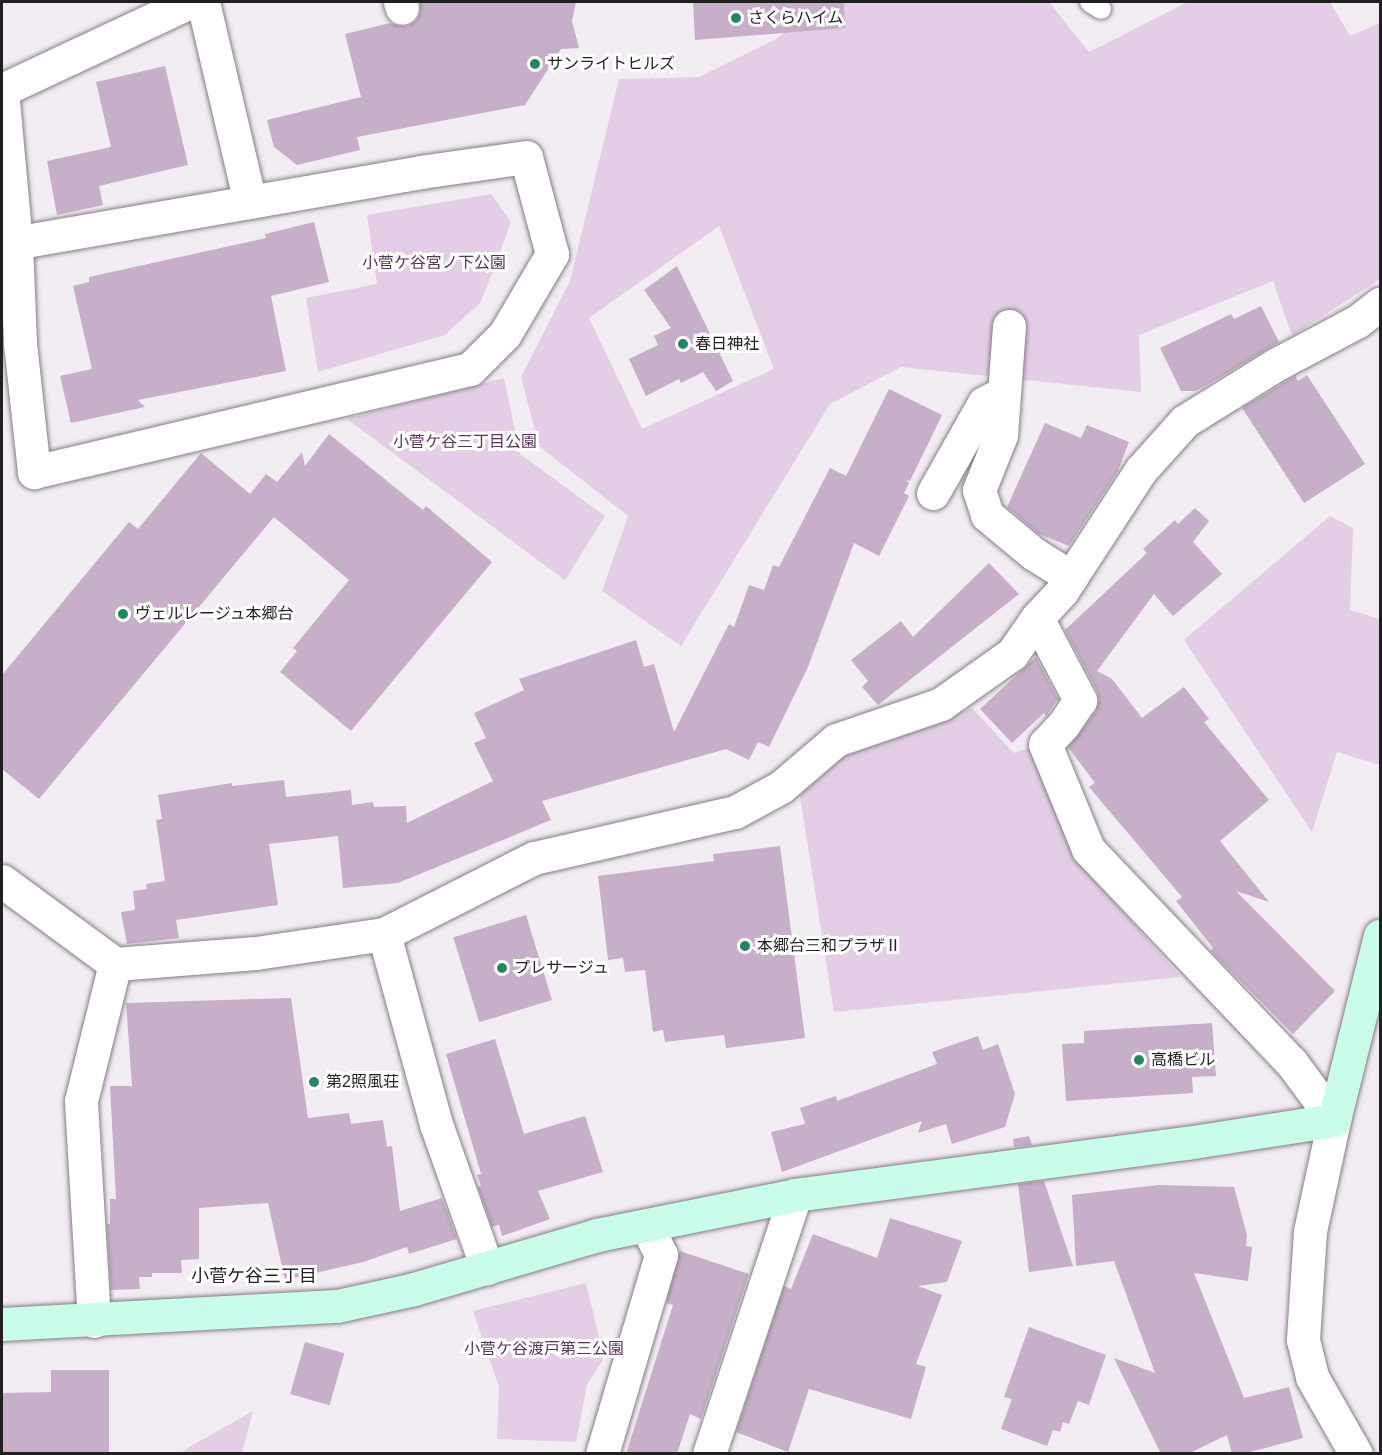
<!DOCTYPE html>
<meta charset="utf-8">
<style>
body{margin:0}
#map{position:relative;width:1382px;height:1455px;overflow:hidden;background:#f2ecf3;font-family:Arial,"Noto Sans JP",sans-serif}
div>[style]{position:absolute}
.green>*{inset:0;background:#e4cee6}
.building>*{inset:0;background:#c7afc9;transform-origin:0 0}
.roads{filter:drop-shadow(0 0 2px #837e84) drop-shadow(0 0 2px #837e84)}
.lane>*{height:20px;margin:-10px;padding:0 10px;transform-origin:10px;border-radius:10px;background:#fff}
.street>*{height:33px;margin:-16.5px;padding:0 16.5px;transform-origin:16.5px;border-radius:16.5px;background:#fff}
.secondary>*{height:33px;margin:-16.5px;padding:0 16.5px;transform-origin:16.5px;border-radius:16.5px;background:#c9fdea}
.dots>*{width:16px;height:16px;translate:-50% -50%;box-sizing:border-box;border:3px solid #fff;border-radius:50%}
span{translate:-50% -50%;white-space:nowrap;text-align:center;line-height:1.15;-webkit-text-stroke:6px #fff;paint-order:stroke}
.poi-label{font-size:16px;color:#211f21}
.left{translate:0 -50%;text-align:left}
.park-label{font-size:16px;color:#57355a}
.neighbourhood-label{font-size:18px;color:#211f21}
.frame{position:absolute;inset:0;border:3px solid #211f21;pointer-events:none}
</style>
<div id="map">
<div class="green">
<div style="clip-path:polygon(evenodd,820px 2px,1049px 2px,1089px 52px,1188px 2px,1330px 2px,1350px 36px,1380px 23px,1380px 279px,1292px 336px,1273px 281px,1139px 335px,1141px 392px,901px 367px,830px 404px,681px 646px,602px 591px,628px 516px,539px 446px,521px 377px,570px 281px,619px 79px,699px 77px,776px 39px,820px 2px,719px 226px,774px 369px,642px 429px,589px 318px,719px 226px)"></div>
<div style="clip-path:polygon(491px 194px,511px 222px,481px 302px,445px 335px,318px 372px,306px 298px,377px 284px,367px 215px)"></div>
<div style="clip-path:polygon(504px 378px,520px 454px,605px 516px,565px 580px,347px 419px)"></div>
<div style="clip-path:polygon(1330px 516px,1353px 528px,1350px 610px,1380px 619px,1380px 765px,1337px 752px,1312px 832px,1184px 640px)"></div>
<div style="clip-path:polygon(972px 708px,1014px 753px,1035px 746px,1078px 862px,1181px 977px,834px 1012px,800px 796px,829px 760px)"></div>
<div style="clip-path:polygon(586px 1283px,604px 1358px,587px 1385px,576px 1442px,497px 1439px,499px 1387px,473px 1311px)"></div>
<div style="clip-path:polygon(253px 1411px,242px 1453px,181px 1453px,186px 1449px)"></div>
</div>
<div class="building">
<div style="clip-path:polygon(420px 2px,576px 2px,572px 21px,579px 48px,561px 49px,525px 105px,357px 137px,360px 150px,297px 165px,274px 147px,267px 120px,361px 97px,345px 34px,390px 23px,399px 26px,408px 26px,416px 21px,420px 12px)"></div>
<div style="clip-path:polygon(693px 2px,844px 2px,845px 28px,695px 40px)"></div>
<div style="clip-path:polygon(165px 66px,188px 165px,99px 186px,103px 205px,57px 215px,47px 161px,111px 147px,96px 82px)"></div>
<div style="clip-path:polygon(314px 222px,329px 282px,271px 296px,286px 371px,138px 400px,145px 407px,71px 423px,60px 376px,92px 369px,73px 286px,89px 282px,89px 277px,266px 238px,265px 234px)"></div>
<div style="clip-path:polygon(677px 266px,733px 381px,716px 391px,703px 372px,681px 383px,679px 379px,646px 396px,629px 359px,658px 345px,654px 336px,671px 328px,644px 290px)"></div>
<div style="clip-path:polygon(1261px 306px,1279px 342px,1209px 384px,1195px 391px,1181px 391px,1160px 348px,1231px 314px,1234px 319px)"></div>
<div style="clip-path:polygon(1307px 375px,1365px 464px,1304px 503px,1242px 408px,1295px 376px,1298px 381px)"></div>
<div style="clip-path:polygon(889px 389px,942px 415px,910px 481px,906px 480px,909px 483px,904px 493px,909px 496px,879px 556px,854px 543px,808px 667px,769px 747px,758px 742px,749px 760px,726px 749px,542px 801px,551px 820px,398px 883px,343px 888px,338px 836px,269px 844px,278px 905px,176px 920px,179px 938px,127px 944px,121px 912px,135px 910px,133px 891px,147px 889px,146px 884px,165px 881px,156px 820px,162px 819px,158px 795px,232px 783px,232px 786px,284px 780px,286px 797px,351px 790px,352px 805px,373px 802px,374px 807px,406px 806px,407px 823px,493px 781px,474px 743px,486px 738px,474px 713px,524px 690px,519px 679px,636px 640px,644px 667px,654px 664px,674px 732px,729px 624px,734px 627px,749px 585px,764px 590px,773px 565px,779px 567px,830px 468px,846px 476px)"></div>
<div style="clip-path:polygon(1045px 423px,1081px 438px,1087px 425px,1129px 442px,1118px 471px,1069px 546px,1039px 534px,1007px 507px)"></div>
<div style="clip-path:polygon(329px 434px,423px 510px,426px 506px,492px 562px,351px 731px,280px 672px,297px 651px,293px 648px,349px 580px,274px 517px,39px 799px,2px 769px,2px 675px,129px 522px,138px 529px,201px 453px,250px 494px,266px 474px,277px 482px,302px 452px,305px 466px)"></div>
<div style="clip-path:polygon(1195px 508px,1209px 521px,1193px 542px,1222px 574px,1173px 616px,1154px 594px,1097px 671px,1112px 679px,1142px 718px,1184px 687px,1209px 719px,1204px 722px,1269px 800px,1220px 841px,1269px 902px,1236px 891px,1335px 991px,1293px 1034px,1211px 951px,1213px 948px,1176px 901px,1182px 897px,1089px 787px,1095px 783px,1068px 747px,1096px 711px,1099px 700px,1097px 691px,1065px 630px,1147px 553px,1143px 549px,1175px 520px,1178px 524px)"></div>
<div style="clip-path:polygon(989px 563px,1019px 594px,878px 705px,862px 687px,868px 681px,851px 660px,901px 621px,913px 637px)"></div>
<div style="clip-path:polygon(1036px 657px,1058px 699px,1046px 716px,1044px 713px,1012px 743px,980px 709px)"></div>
<div style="clip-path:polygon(780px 846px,805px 1038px,726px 1048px,724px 1035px,665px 1042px,663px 1030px,653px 1032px,645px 970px,625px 972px,623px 958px,608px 960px,598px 876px,714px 861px,713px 854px)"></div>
<div style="left:526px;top:915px;width:89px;height:76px;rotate:73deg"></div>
<div style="clip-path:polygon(291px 998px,308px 1118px,349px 1113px,351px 1124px,383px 1120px,387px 1147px,392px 1146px,400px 1211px,442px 1198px,457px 1239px,409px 1254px,407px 1247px,363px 1262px,285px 1280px,268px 1203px,199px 1208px,199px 1259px,181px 1260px,182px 1273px,152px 1273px,152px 1277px,139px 1277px,140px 1289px,111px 1290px,107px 1224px,110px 1224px,110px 1199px,116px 1199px,110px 1086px,132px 1086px,126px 1003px)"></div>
<div style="clip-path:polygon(1212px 1023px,1216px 1076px,1192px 1077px,1193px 1093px,1066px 1101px,1062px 1044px,1084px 1043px,1084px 1031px)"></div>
<div style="clip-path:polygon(978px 1036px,983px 1050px,998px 1044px,1015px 1094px,1005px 1127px,952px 1144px,946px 1124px,918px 1133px,922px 1121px,782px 1172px,771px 1132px,805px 1124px,800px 1108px,836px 1096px,837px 1101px,937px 1064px,932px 1052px)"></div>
<div style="clip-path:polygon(495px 1039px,524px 1134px,585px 1116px,603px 1172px,538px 1191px,550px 1219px,502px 1236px,499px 1225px,492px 1227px,478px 1187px,481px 1186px,477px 1175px,481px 1174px,446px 1054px)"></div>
<div style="clip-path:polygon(1029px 1136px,1032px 1145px,1014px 1147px,1013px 1139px)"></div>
<div style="clip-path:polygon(1044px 1181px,1073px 1266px,1029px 1272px,1018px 1184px)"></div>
<div style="clip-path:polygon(1159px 1185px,1234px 1187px,1247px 1235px,1246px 1246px,1252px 1247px,1248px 1281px,1194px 1273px,1244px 1398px,1289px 1387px,1303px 1438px,1242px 1454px,1232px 1454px,1227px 1435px,1188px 1454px,1161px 1454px,1114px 1358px,1155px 1373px,1114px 1261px,1076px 1266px,1072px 1195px)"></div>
<div style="clip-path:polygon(890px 1218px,962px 1241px,947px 1282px,918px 1286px,942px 1295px,916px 1364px,926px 1367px,911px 1419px,809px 1389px,788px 1452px,736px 1432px,784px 1286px,791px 1289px,813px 1234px,877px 1258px)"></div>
<div style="clip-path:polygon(680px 1251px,749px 1274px,701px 1419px,690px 1414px,677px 1454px,626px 1454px,673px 1305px,666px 1303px)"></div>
<div style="clip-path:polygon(1029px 1327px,1106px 1355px,1089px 1405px,1078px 1401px,1069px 1424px,1063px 1422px,1060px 1432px,1053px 1430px,1047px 1446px,1001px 1429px,1012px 1399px,1004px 1397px)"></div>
<div style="left:305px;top:1342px;width:41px;height:54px;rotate:16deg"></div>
<div style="clip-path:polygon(51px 1370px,109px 1370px,109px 1454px,2px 1454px,2px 1393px,51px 1392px)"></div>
</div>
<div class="roads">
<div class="lane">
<div style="left:1090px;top:2px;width:13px;rotate:32deg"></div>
</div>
<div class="street">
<div style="left:203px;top:2px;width:205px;rotate:76.8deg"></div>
<div style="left:400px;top:2px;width:6px;rotate:72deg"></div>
<div style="left:2px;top:90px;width:154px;rotate:84.8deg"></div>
<div style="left:16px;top:243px;width:100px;rotate:87.7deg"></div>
<div style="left:20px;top:343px;width:130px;rotate:83.8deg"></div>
<div style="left:34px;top:472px;width:448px;rotate:-13.3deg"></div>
<div style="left:470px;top:369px;width:49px;rotate:-45deg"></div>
<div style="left:505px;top:334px;width:93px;rotate:-59.6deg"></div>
<div style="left:552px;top:254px;width:100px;rotate:-105deg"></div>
<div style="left:526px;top:157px;width:106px;rotate:171.9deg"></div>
<div style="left:421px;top:172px;width:411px;rotate:170.1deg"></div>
<div style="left:2px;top:90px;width:208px;rotate:-25.1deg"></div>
<div style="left:1009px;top:326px;width:109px;rotate:94.2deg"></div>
<div style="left:1001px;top:435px;width:59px;rotate:111.8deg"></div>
<div style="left:979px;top:490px;width:26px;rotate:72deg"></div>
<div style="left:987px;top:515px;width:61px;rotate:39.7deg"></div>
<div style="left:1034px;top:554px;width:44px;rotate:31.9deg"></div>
<div style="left:933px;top:493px;width:103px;rotate:-60.5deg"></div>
<div style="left:984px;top:403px;width:22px;rotate:-27deg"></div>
<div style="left:1037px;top:618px;width:93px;rotate:62.3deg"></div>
<div style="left:1080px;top:700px;width:30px;rotate:124deg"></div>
<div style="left:1063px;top:725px;width:26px;rotate:133deg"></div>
<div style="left:1045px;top:744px;width:113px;rotate:67.7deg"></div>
<div style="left:1088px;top:849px;width:294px;rotate:46.4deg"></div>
<div style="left:1291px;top:1062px;width:72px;rotate:53.4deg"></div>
<div style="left:1334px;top:1120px;width:114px;rotate:102.2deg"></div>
<div style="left:1310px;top:1231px;width:109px;rotate:93.7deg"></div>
<div style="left:1303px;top:1340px;width:38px;rotate:76deg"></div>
<div style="left:1312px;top:1377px;width:89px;rotate:60.3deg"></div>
<div style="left:2px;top:881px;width:140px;rotate:36.3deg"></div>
<div style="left:115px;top:964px;width:141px;rotate:-4.5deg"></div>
<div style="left:256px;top:953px;width:129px;rotate:-8.4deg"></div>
<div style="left:384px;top:934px;width:168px;rotate:-26.9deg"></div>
<div style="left:534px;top:858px;width:206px;rotate:-12.9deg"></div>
<div style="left:735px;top:812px;width:52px;rotate:-28.5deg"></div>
<div style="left:781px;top:787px;width:72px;rotate:-40.5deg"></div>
<div style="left:836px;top:740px;width:111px;rotate:-18.9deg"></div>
<div style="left:941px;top:704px;width:87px;rotate:-35.2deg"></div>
<div style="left:1012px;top:654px;width:44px;rotate:-55.2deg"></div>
<div style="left:1037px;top:618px;width:37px;rotate:-47deg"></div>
<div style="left:1062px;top:591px;width:145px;rotate:-56.9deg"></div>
<div style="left:1141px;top:470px;width:66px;rotate:-48.1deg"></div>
<div style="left:1185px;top:421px;width:108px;rotate:-31.8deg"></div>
<div style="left:1277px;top:364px;width:92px;rotate:-28deg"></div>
<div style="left:1358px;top:321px;width:28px;rotate:-38deg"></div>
<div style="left:384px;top:934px;width:197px;rotate:74.7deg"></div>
<div style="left:436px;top:1124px;width:153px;rotate:70.5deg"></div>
<div style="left:94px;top:1321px;width:220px;rotate:-93.4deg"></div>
<div style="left:81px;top:1101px;width:141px;rotate:-76.1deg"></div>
<div style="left:602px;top:1454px;width:208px;rotate:-73.5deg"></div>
<div style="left:661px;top:1255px;width:32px;rotate:-116deg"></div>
<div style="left:709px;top:1454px;width:273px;rotate:-71.6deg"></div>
</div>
<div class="secondary">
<div style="left:2px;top:1324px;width:335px;rotate:-3.1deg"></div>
<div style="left:337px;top:1306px;width:79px;rotate:-12.4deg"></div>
<div style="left:414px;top:1289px;width:191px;rotate:-16.4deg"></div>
<div style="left:597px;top:1235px;width:202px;rotate:-11.4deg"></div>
<div style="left:795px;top:1195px;width:395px;rotate:-7.6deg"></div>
<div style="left:1187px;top:1143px;width:149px;rotate:-8.9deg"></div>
<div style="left:1334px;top:1120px;width:190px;rotate:-76deg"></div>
</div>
</div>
<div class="dots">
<div style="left:736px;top:18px;background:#208762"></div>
<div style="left:535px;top:64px;background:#208762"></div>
<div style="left:683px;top:344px;background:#208762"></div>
<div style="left:123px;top:614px;background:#208762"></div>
<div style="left:745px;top:946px;background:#208762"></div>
<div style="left:502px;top:968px;background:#208762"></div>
<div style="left:1139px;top:1060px;background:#208762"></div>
<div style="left:314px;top:1082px;background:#208762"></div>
</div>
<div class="poi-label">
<span class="left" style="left:748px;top:18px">さくらハイム</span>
<span class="left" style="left:547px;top:64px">サンライトヒルズ</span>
<span class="left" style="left:695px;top:344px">春日神社</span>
<span class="left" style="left:135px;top:614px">ヴェルレージュ本郷台</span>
<span class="left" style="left:757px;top:946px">本郷台三和プラザⅡ</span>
<span class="left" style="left:514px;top:968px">プレサージュ</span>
<span class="left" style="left:1151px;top:1060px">高橋ビル</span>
<span class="left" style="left:326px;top:1082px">第2照風荘</span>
</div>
<div class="park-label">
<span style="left:434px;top:263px">小菅ケ谷宮ノ下公園</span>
<span style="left:465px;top:442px">小菅ケ谷三丁目公園</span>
<span style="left:544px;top:1349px">小菅ケ谷渡戸第三公園</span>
</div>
<div class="neighbourhood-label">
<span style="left:254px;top:1276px">小菅ケ谷三丁目</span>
</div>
<div class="frame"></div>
</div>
